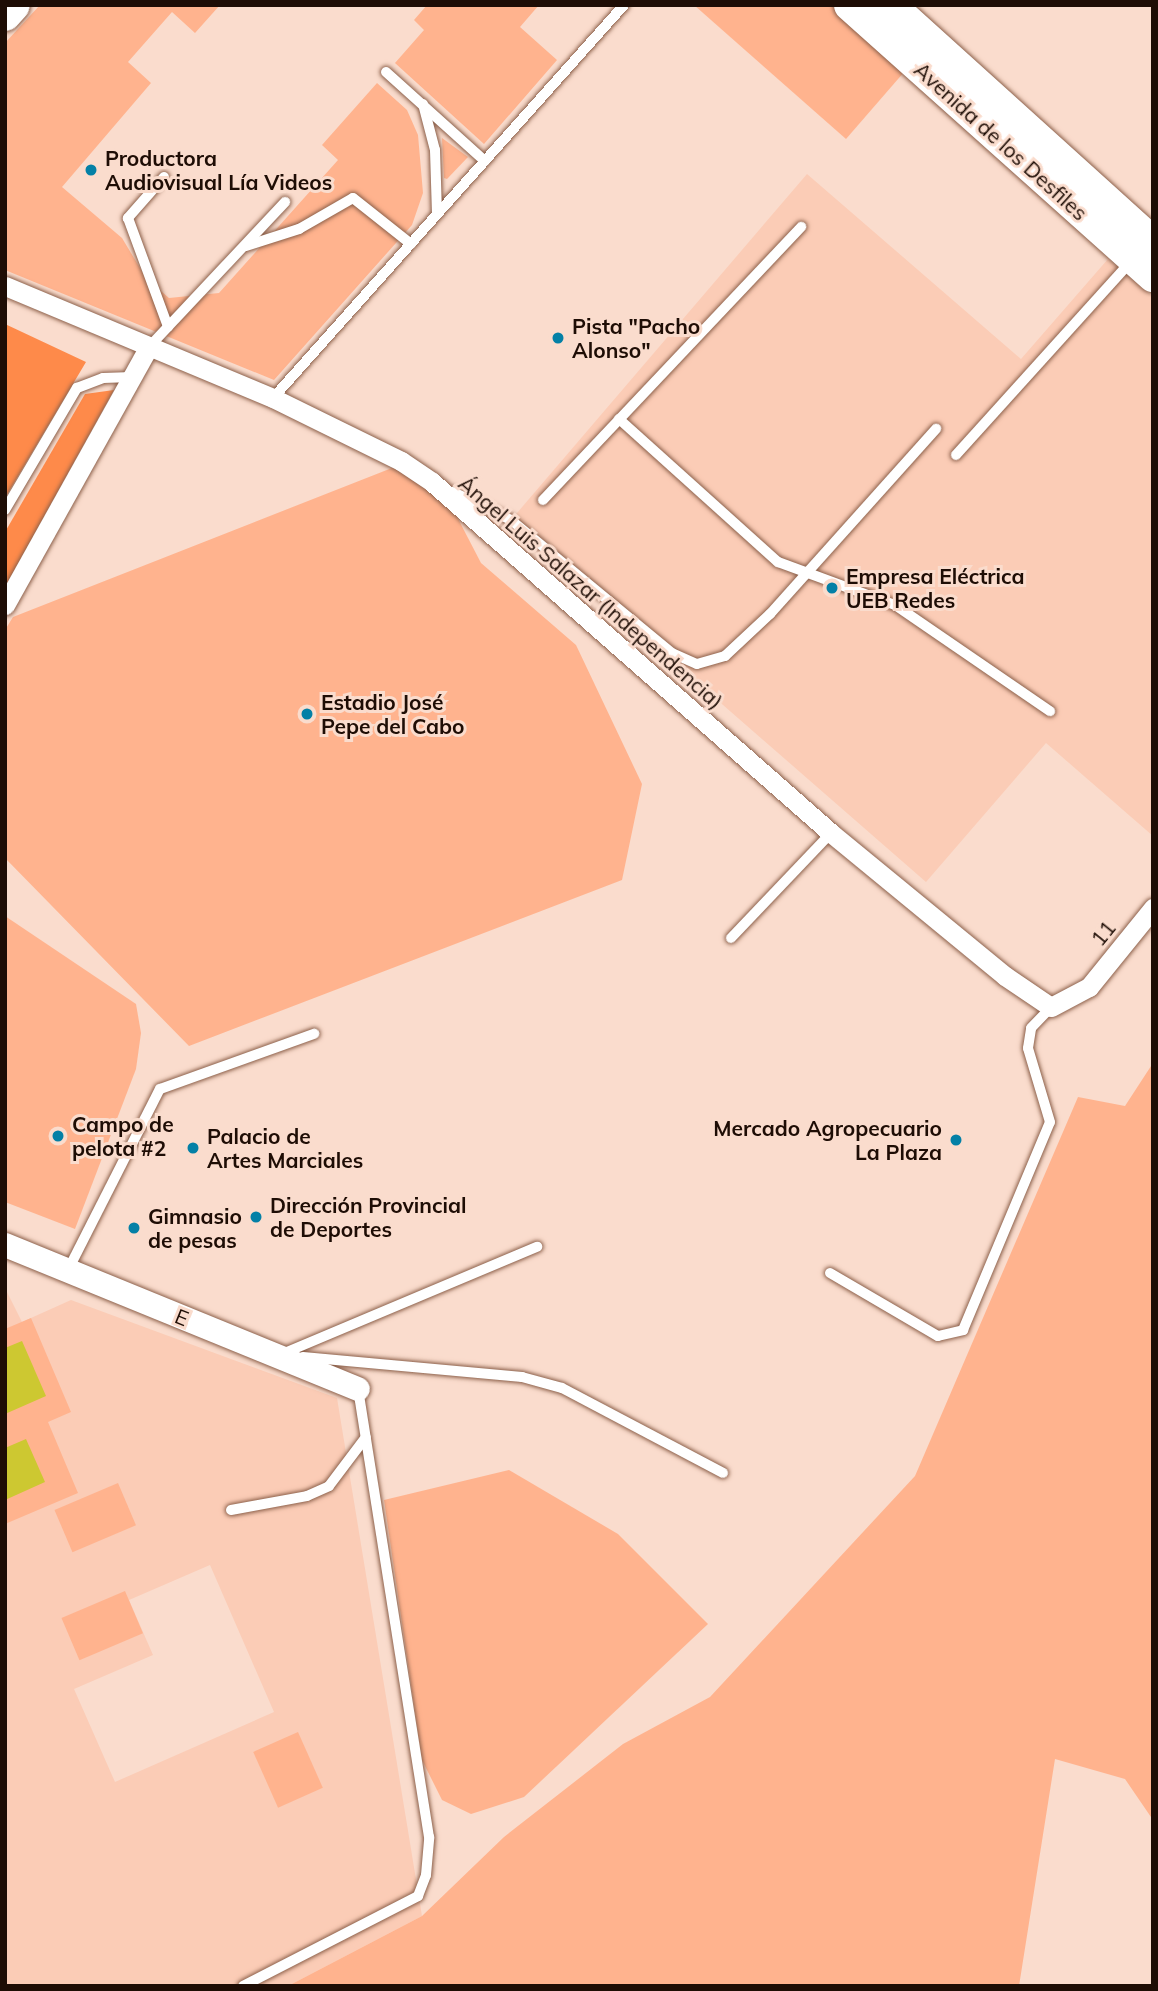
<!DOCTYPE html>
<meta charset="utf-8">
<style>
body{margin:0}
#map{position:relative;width:1158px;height:1991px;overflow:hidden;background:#fadccd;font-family:Mulish,sans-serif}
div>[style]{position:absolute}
.built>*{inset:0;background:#fbccb6}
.green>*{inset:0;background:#ffb38e;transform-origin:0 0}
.forest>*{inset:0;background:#fe8a4a}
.water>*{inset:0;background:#cdc831}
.roads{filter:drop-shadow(0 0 2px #8c604a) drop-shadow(0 0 2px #8c604a)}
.service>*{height:10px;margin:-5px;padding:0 5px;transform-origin:5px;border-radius:5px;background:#fff}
.minor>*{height:19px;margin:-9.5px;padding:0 9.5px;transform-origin:9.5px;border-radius:9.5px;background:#fff}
.tertiary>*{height:24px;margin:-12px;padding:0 12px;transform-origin:12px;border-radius:12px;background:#fff}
.primary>*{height:32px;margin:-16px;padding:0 16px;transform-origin:16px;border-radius:16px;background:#fff}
.trunk>*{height:32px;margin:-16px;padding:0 16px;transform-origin:16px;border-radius:16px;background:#fff}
.dots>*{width:19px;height:19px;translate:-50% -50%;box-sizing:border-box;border:4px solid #fadccd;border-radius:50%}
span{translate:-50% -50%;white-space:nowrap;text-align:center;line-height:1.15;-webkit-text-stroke:6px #fadccd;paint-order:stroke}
.street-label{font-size:21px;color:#1e0d05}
.poi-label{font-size:21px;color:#1e0d05;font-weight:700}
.left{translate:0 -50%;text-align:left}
.right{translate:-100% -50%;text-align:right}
.frame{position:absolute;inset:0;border:7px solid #1e0d05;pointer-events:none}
</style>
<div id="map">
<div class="built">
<div style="clip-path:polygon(807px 174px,1021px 359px,1108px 259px,1153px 297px,1153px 836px,1046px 743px,926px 882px,511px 520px)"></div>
<div style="clip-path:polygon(evenodd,5px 1288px,22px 1322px,71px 1300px,337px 1398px,422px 1916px,288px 1986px,5px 1986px,5px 1288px,210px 1565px,274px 1712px,115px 1782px,74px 1689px,153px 1655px,129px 1600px,210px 1565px)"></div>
</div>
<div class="green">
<div style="clip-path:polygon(40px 5px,220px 5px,195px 33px,172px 12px,128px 62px,151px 83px,62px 187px,122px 238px,146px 278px,169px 298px,219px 293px,338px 160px,322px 145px,377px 83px,407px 110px,418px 135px,423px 193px,412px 225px,274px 380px,5px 270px,5px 43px)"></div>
<div style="clip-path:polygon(427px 5px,539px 5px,520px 27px,557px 60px,484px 144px,395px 63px,424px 30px,414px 20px)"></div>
<div style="clip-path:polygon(694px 5px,831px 5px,905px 71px,846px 139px)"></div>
<div style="clip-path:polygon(442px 138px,468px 157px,447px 179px,444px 178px)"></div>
<div style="clip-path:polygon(397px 466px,454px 511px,481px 563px,576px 645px,642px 784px,622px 880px,189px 1046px,5px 858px,5px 630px,13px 617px)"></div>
<div style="clip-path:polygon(5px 916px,136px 1004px,141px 1033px,136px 1069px,75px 1229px,5px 1202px)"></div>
<div style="clip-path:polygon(1153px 1063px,1153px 1820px,1125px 1779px,1055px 1759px,1019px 1986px,288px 1986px,422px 1916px,504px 1837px,623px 1744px,710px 1697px,915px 1476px,1078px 1097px,1125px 1106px)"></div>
<div style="clip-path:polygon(31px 1318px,71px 1412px,48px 1422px,78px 1493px,5px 1524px,5px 1329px)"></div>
<div style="clip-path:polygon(509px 1470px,618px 1534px,708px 1624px,524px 1797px,471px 1814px,442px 1800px,422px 1760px,384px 1500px)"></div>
<div style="left:118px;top:1483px;width:46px;height:69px;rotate:67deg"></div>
<div style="left:125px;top:1591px;width:46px;height:69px;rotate:67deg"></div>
<div style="left:298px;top:1732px;width:61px;height:49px;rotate:66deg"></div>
</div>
<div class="forest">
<div style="clip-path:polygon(5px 324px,86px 362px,5px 498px,7px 377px)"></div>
<div style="clip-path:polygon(114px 390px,5px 587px,5px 532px,85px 394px)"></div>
</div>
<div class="water">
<div style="clip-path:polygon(22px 1341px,46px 1396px,5px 1414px,5px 1348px)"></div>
<div style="clip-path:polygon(26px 1439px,45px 1482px,5px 1500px,5px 1448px)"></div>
</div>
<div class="roads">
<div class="service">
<div style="left:386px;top:72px;width:133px;rotate:42deg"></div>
<div style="left:423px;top:104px;width:48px;rotate:75.4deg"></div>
<div style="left:435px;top:150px;width:64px;rotate:88.2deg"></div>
<div style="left:164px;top:177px;width:55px;rotate:131.3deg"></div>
<div style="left:128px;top:218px;width:116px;rotate:69.8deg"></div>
<div style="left:246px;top:246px;width:56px;rotate:-17.8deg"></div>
<div style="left:299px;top:229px;width:62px;rotate:-29.9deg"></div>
<div style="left:353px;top:198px;width:74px;rotate:38.4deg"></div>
<div style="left:149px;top:347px;width:199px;rotate:-46.8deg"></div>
<div style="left:273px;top:398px;width:527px;rotate:-48.23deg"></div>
<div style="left:619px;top:419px;width:214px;rotate:42deg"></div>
<div style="left:778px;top:562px;width:125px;rotate:20.2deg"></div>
<div style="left:895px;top:605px;width:188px;rotate:34.4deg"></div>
<div style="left:956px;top:455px;width:261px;rotate:-47.9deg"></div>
<div style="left:453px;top:492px;width:64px;rotate:25.8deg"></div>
<div style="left:511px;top:520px;width:209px;rotate:39.6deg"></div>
<div style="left:672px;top:653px;width:27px;rotate:24deg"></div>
<div style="left:697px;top:664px;width:29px;rotate:-16deg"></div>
<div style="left:725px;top:656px;width:62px;rotate:-43deg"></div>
<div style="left:770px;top:614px;width:249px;rotate:-48.1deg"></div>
<div style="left:543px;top:500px;width:376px;rotate:-46.6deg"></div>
<div style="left:5px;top:510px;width:142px;rotate:-59.5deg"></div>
<div style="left:77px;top:388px;width:28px;rotate:-21deg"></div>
<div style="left:103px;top:378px;width:29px;rotate:-2deg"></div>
<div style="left:731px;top:938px;width:145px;rotate:-46.4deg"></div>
<div style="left:68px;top:1270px;width:203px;rotate:-63.1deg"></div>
<div style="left:160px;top:1089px;width:164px;rotate:-19.7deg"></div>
<div style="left:830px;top:1273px;width:125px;rotate:30.3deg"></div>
<div style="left:938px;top:1336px;width:26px;rotate:-13deg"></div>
<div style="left:963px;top:1330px;width:225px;rotate:-67.3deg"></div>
<div style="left:1050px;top:1122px;width:77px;rotate:-106.6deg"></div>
<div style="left:1028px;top:1048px;width:20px;rotate:-81deg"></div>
<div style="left:1031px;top:1028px;width:29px;rotate:-46deg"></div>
<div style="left:282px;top:1354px;width:277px;rotate:-22.8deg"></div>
<div style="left:303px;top:1357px;width:220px;rotate:5.2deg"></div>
<div style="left:522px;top:1377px;width:41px;rotate:15.4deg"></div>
<div style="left:562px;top:1388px;width:182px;rotate:27.8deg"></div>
<div style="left:231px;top:1510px;width:77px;rotate:-10.4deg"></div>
<div style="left:307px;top:1496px;width:24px;rotate:-24deg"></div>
<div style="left:329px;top:1486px;width:61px;rotate:-52.9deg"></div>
<div style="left:243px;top:1986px;width:197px;rotate:-27.2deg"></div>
<div style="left:418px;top:1896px;width:22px;rotate:-69deg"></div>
<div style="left:426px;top:1875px;width:38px;rotate:-85deg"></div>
<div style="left:429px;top:1837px;width:454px;rotate:-99deg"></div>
</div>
<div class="minor">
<div style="left:5px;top:286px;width:290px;rotate:22.7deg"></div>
<div style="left:273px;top:398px;width:143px;rotate:26.2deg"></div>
<div style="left:401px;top:461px;width:37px;rotate:34deg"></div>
<div style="left:432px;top:482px;width:531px;rotate:41.34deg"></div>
<div style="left:831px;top:833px;width:225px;rotate:39.4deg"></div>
<div style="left:1005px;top:976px;width:55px;rotate:34deg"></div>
<div style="left:1051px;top:1007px;width:43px;rotate:-27.8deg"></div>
<div style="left:1089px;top:987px;width:102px;rotate:-51deg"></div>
<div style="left:5px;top:605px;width:294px;rotate:-60.9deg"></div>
</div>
<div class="tertiary">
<div style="left:5px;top:1245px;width:381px;rotate:22.2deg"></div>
</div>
<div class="primary">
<div style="left:5px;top:15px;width:13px;rotate:-48deg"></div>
</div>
<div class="trunk">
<div style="left:850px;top:5px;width:407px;rotate:41.8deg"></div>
<div style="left:890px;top:5px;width:355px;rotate:42.1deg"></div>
</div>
</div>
<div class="dots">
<div style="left:91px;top:170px;background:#0480a6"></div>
<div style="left:558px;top:338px;background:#0480a6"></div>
<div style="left:832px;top:588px;background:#0480a6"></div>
<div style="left:307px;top:714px;background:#0480a6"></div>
<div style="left:58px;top:1136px;background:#0480a6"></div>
<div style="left:956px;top:1140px;background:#0480a6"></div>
<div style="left:193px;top:1148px;background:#0480a6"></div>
<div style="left:256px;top:1217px;background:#0480a6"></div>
<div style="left:134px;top:1228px;background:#0480a6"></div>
</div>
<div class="street-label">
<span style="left:1001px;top:141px;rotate:42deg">Avenida de los Desfiles</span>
<span style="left:591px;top:592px;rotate:41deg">Ángel Luis Salazar (Independencia)</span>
<span style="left:1103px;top:933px;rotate:-51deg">11</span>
<span style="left:182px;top:1317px;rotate:22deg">E</span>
</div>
<div class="poi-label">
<span class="left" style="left:105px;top:170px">Productora<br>Audiovisual Lía Videos</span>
<span class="left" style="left:572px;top:338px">Pista "Pacho<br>Alonso"</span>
<span class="left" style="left:846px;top:588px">Empresa Eléctrica<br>UEB Redes</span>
<span class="left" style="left:321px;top:714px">Estadio José<br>Pepe del Cabo</span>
<span class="left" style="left:72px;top:1136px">Campo de<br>pelota #2</span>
<span class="right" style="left:942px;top:1140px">Mercado Agropecuario<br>La Plaza</span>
<span class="left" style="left:207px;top:1148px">Palacio de<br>Artes Marciales</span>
<span class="left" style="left:270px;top:1217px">Dirección Provincial<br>de Deportes</span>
<span class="left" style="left:148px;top:1228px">Gimnasio<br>de pesas</span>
</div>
<div class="frame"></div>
</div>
